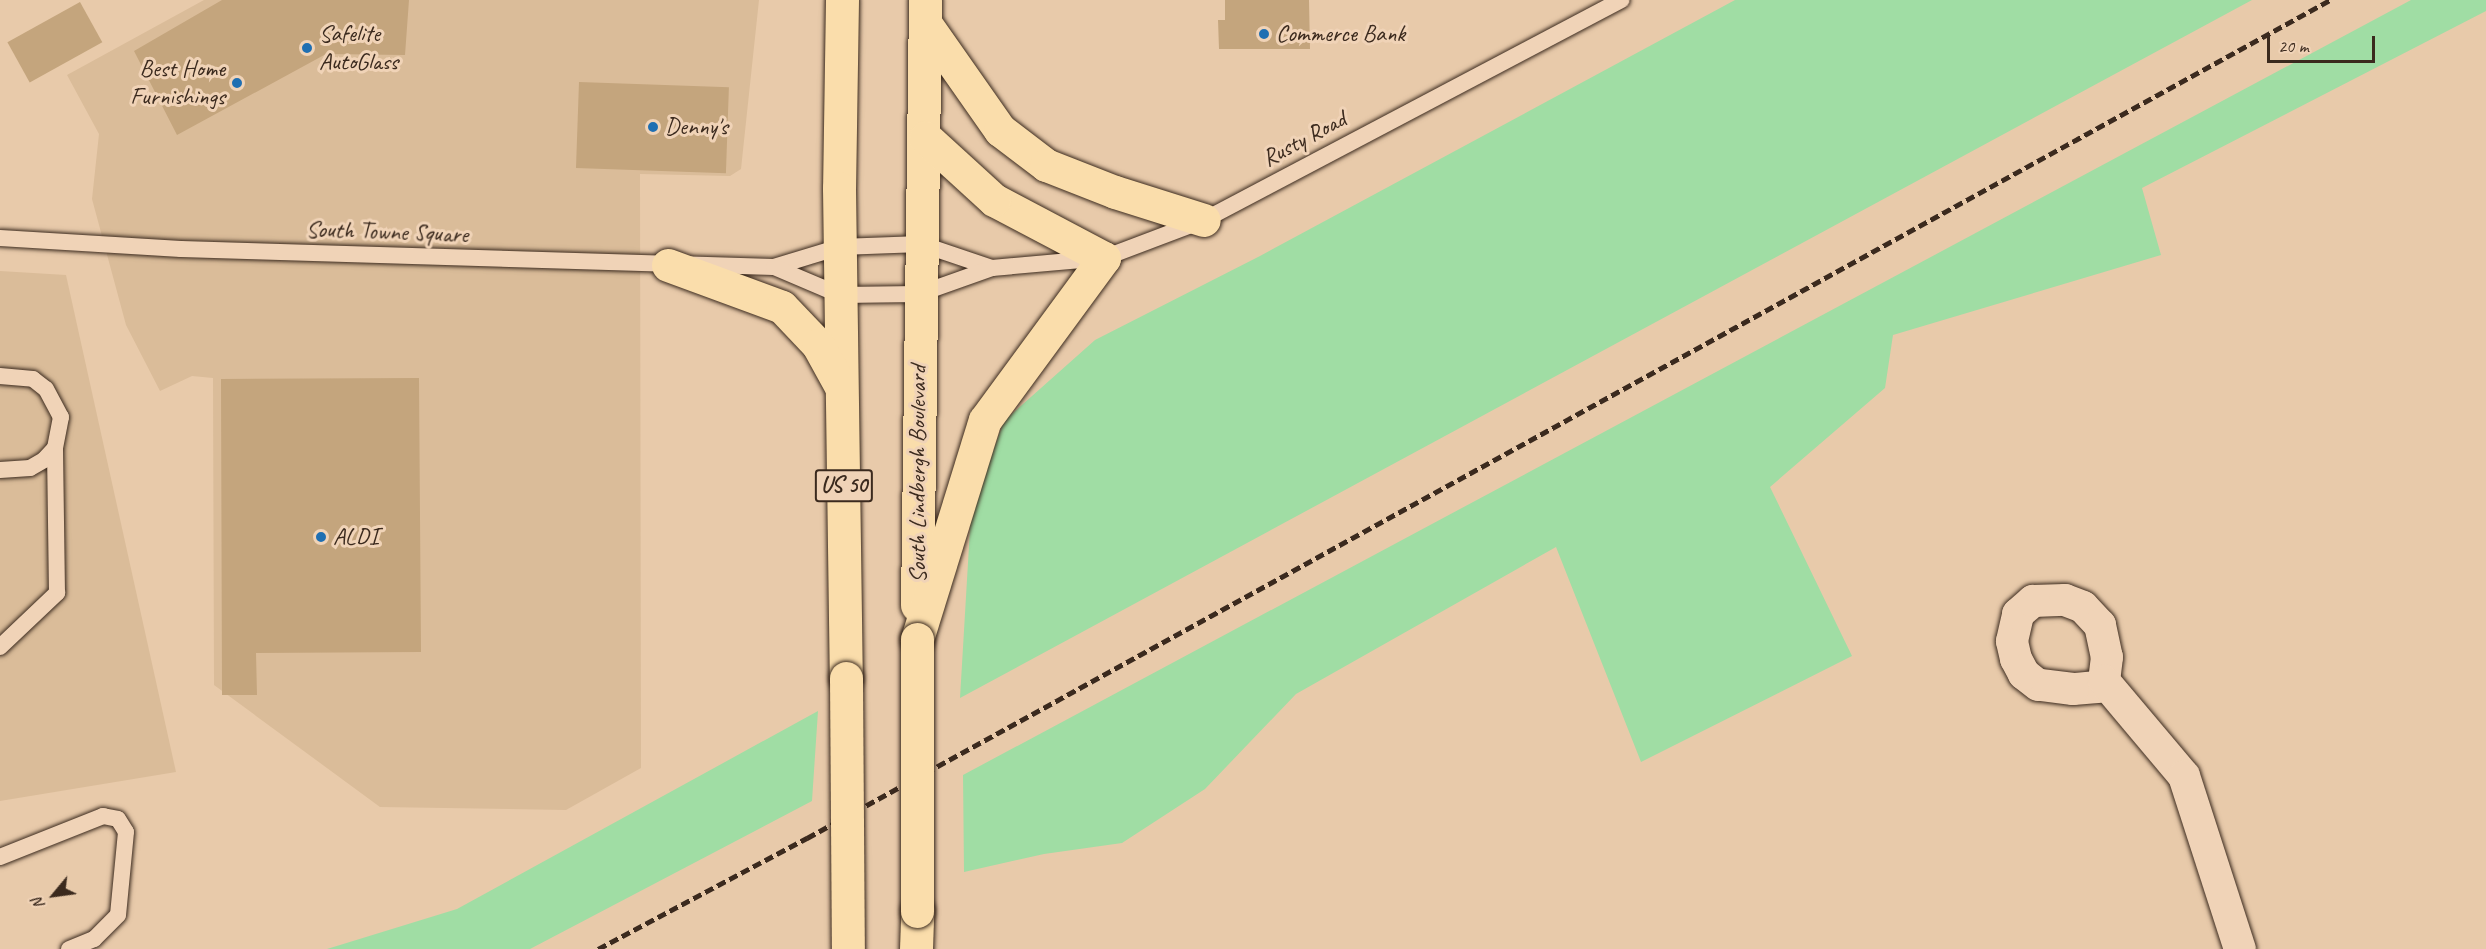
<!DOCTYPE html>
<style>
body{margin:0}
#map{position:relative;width:2486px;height:949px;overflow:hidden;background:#e8caaa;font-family:Caveat,sans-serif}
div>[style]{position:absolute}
.built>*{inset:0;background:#dabc99}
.green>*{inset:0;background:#a0dda4}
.building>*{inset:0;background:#c4a57d;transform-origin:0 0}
.roads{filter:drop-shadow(0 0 2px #3b2a1e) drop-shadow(0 0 2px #3b2a1e)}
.service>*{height:16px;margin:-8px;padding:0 8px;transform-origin:8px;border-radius:8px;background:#f0d3b7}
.minor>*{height:32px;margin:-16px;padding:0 16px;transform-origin:16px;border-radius:16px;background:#f0d3b7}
.primary>*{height:33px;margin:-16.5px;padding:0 16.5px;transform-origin:16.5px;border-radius:16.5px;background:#faddab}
.rail>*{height:4.5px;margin-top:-2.25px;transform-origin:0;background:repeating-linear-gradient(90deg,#3b2a1e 0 9px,transparent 0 13.5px)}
.bridges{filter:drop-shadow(0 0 2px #3b2a1e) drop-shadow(0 0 2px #3b2a1e)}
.primary-bridge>*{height:33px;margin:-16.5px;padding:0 16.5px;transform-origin:16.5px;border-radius:16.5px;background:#faddab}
.dots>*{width:16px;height:16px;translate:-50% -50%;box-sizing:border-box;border:3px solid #f0d3b7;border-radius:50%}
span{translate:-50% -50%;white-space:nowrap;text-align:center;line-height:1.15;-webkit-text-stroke:6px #f0d3b7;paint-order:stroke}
.shield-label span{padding:2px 4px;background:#f0d3b7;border:2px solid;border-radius:4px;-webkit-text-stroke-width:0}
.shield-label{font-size:22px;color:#3b2a1e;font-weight:700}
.poi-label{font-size:24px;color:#3b2a1e}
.left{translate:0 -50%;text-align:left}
.right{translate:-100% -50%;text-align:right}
.street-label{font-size:24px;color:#3b2a1e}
.north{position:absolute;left:24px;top:865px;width:60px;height:60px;-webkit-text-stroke:4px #f0d3b7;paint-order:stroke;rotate:241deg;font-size:16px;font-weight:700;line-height:24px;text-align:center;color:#3b2a1e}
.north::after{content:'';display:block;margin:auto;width:21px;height:27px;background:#3b2a1e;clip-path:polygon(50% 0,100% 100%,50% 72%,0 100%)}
.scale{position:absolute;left:2267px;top:36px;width:108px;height:27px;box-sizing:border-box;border:3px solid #3b2a1e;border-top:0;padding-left:8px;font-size:18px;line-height:21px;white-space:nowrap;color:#3b2a1e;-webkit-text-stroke:4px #f0d3b7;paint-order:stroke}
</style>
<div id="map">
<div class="built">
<div style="clip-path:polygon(204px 0,759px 0,741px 169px,730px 176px,640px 174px,641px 768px,566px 810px,380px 807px,214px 685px,213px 378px,192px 376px,160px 391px,126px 325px,92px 199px,99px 134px,67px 75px)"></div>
<div style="clip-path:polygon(0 271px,66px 275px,176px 772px,0 801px)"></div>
</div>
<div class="green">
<div style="clip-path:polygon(1735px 0,2252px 0,960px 698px,971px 512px,1004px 421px,1095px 340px,1260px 256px)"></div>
<div style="clip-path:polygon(2411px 0,2486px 0,2486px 11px,2142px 188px,2161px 255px,1893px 335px,1885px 388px,1770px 487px,1852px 656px,1641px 762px,1556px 547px,1296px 694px,1205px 789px,1122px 843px,1044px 854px,964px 872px,963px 775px)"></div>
<div style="clip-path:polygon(818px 711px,812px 801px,530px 949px,327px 949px,457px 909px)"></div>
</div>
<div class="building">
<div style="clip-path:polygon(222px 0,409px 0,405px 55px,326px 54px,177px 135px,134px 51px)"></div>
<div style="clip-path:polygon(1225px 0,1309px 0,1310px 49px,1219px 49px,1218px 20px,1225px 20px)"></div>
<div style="left:80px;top:2px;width:46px;height:83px;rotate:61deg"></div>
<div style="left:579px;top:82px;width:150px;height:86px;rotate:2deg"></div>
<div style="clip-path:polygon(419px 378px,421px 652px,256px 653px,257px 695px,222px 695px,221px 379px)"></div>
</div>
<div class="roads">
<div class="service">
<div style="left:0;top:238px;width:181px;rotate:3.5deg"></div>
<div style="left:181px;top:249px;width:593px;rotate:1.74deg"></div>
<div style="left:774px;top:267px;width:69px;rotate:-16.9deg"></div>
<div style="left:840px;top:247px;width:81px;rotate:-2.1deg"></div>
<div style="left:921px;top:244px;width:75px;rotate:18.7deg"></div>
<div style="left:992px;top:268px;width:112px;rotate:-5.1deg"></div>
<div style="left:1104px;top:258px;width:107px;rotate:-20.8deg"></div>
<div style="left:1204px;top:220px;width:472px;rotate:-27.8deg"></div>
<div style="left:774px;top:267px;width:72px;rotate:23deg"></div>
<div style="left:840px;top:295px;width:79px;rotate:-0.7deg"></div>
<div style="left:919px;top:294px;width:77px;rotate:-19.6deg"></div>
<div style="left:0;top:376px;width:33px;rotate:5deg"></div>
<div style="left:33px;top:379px;width:16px;rotate:38deg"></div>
<div style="left:46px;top:389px;width:32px;rotate:62deg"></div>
<div style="left:61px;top:417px;width:32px;rotate:101deg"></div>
<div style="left:55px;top:448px;width:16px;rotate:133deg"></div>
<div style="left:44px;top:460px;width:16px;rotate:150deg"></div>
<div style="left:30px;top:468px;width:30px;rotate:176deg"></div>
<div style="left:0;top:647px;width:79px;rotate:-43.5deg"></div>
<div style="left:57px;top:593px;width:145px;rotate:-90.8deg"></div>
<div style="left:0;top:857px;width:111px;rotate:-21.7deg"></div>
<div style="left:103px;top:816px;width:15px;rotate:11deg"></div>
<div style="left:118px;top:819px;width:15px;rotate:58deg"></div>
<div style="left:126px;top:832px;width:83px;rotate:95.5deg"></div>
<div style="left:118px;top:915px;width:34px;rotate:135deg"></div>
<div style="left:94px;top:939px;width:27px;rotate:158deg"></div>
</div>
<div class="minor">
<div style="left:2104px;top:681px;width:9px;rotate:139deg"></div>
<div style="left:2097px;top:687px;width:24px;rotate:175deg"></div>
<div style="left:2073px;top:689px;width:35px;rotate:-173deg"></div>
<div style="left:2038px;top:685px;width:18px;rotate:-142deg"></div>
<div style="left:2024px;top:674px;width:17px;rotate:-118deg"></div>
<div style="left:2016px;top:659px;width:18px;rotate:-103deg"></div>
<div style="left:2012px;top:641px;width:28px;rotate:-77deg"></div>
<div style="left:2018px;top:614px;width:20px;rotate:-41deg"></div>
<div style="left:2033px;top:601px;width:32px;rotate:-2deg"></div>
<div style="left:2065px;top:600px;width:19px;rotate:21deg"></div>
<div style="left:2083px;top:607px;width:25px;rotate:47deg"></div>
<div style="left:2100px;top:625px;width:33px;rotate:78deg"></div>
<div style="left:2107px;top:657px;width:24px;rotate:97deg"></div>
<div style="left:2104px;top:681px;width:124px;rotate:49.9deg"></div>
<div style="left:2184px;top:776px;width:182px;rotate:72.1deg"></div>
</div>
<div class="primary">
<div style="left:842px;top:0;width:188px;rotate:90.9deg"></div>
<div style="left:839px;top:188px;width:490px;rotate:89.2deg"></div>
<div style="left:925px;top:23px;width:131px;rotate:55deg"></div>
<div style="left:1000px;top:130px;width:58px;rotate:37.3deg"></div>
<div style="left:1046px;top:165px;width:74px;rotate:21.4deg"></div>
<div style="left:1115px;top:192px;width:93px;rotate:17.5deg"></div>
<div style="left:668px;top:265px;width:121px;rotate:20.2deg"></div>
<div style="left:782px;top:307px;width:52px;rotate:46.5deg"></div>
<div style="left:818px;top:345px;width:46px;rotate:61.2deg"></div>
<div style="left:917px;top:605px;width:605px;rotate:-89.24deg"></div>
<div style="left:917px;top:639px;width:229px;rotate:-72.8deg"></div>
<div style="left:985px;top:420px;width:201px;rotate:-53.7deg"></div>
<div style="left:1104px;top:258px;width:124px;rotate:-152.2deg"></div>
<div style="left:994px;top:200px;width:93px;rotate:-137.6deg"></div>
<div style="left:916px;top:949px;width:38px;rotate:-88deg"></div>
</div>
</div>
<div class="rail">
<div style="left:598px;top:949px;width:237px;rotate:-28deg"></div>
<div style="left:807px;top:838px;width:1738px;rotate:-28.82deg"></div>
</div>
<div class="bridges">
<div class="primary-bridge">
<div style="left:846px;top:678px;width:271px;rotate:89.6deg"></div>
<div style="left:917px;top:911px;width:272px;rotate:-90deg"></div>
</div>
</div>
<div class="dots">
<div style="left:1264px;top:34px;background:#1f6fb2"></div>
<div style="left:307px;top:48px;background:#1f6fb2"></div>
<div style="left:237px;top:83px;background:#1f6fb2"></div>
<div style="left:653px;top:127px;background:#1f6fb2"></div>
<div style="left:321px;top:537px;background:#1f6fb2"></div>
</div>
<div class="shield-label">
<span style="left:844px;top:486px">US 50</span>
</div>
<div class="poi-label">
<span class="left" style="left:319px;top:48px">Safelite<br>AutoGlass</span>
<span class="left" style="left:1276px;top:34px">Commerce Bank</span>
<span class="right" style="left:225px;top:83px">Best Home<br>Furnishings</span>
<span class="left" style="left:665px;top:127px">Denny's</span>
<span class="left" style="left:333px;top:537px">ALDI</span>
</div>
<div class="street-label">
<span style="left:1304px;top:139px;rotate:-28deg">Rusty Road</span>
<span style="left:387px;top:232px;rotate:2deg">South Towne Square</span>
<span style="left:918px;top:474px;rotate:-90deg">South Lindbergh Boulevard</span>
</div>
<div class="north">N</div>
<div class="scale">20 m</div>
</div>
